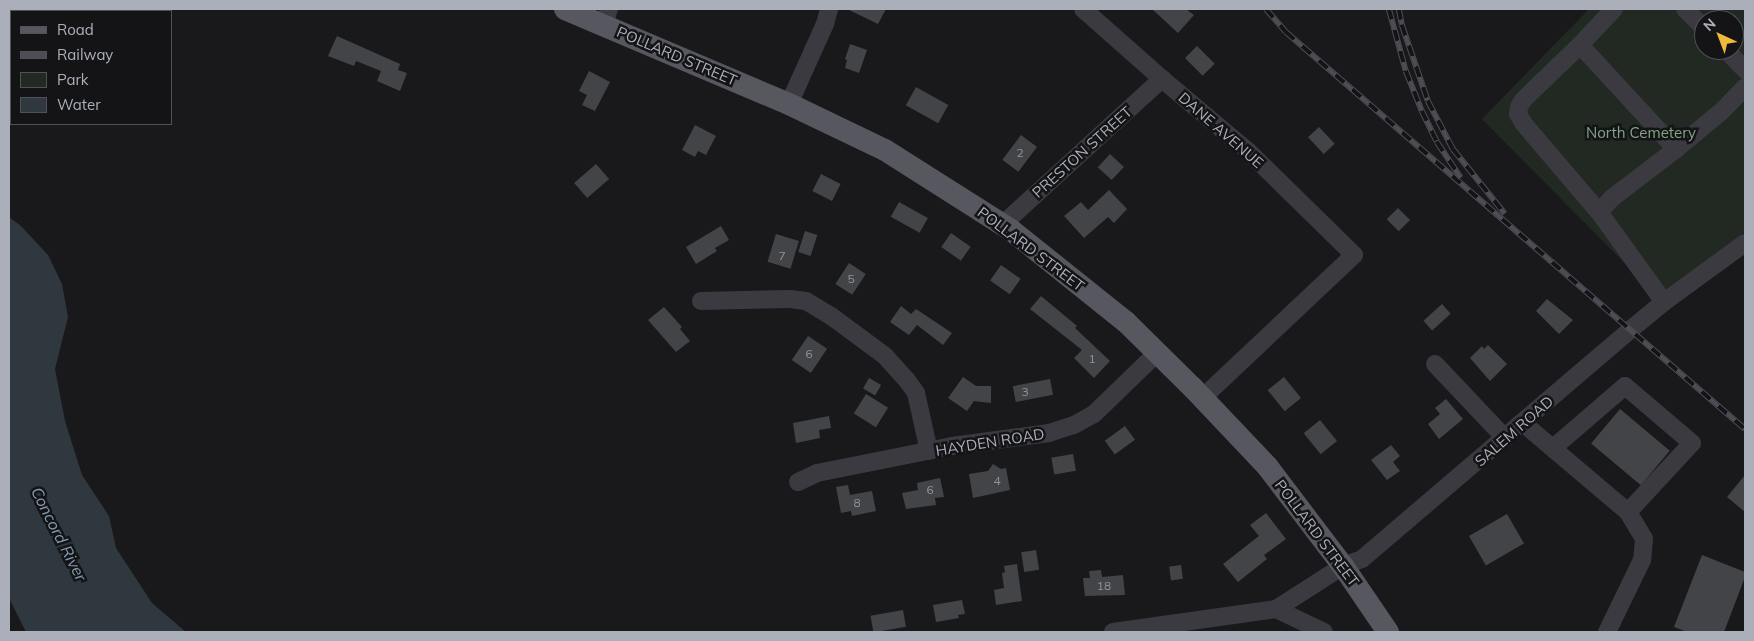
<!DOCTYPE html>
<style>
body{margin:0}
#map{position:relative;width:1754px;height:641px;overflow:hidden;background:#19191b;font-family:Mulish,sans-serif}
div>[style]{position:absolute}
.green>*{inset:0;background:#212922}
.water>*{inset:0;background:#2f373f}
.building>*{inset:0;background:#434448;transform-origin:0 0}
.minor>*{height:18px;margin:-9px;padding:0 9px;transform-origin:9px;border-radius:9px;background:#3a3a40}
.major>*{height:22px;margin:-11px;padding:0 11px;transform-origin:11px;border-radius:11px;background:#56575f}
.rail>*{height:5.5px;margin-top:-2.75px;transform-origin:0;background:repeating-linear-gradient(90deg,#141416 0 11px,#4d4e55 0 22px);box-sizing:border-box;border-block:1px solid #4d4e55}
span{translate:-50% -50%;white-space:nowrap;text-align:center;line-height:1.15;-webkit-text-stroke:5px #141416;paint-order:stroke}
.number-label{font-size:12px;color:#91949e}
.number-label span{-webkit-text-stroke-width:0}
.street-label{font-size:15px;color:#abafba}
.park-label{font-size:15px;color:#83a586}
.water-label{font-size:16px;color:#839cb4;font-style:italic}
.frame{position:absolute;inset:0;border:10px solid #abafba;pointer-events:none}
.legend{position:absolute;left:10px;top:10px;width:162px;height:115px;box-sizing:border-box;background:#141416;border:1px solid #505258;margin:0;padding:6px 9px;list-style:none;font-size:15px;color:#abafba}
.legend li{display:flex;align-items:center;gap:10px;height:25px}
.legend b{width:25px;border:1px solid #505258}
.north{position:absolute;left:1694px;top:10px;width:50px;height:50px;box-sizing:border-box;background:#141416;border:1px solid #505258;border-radius:50%;rotate:317deg;font-size:14px;font-weight:700;line-height:20px;text-align:center;color:#abafba}
.north::after{content:'';display:block;margin:auto;width:18px;height:22px;background:#efb93c;clip-path:polygon(50% 0,100% 100%,50% 72%,0 100%)}
</style>
<div id="map">
<div class="green">
<div style="clip-path:polygon(evenodd,1589px 9px,1745px 9px,1745px 232px,1657px 296px,1482px 119px,1589px 9px,1704px 20px,1734px 20px,1734px 50px,1704px 50px,1704px 20px)"></div>
</div>
<div class="water">
<div style="clip-path:polygon(9px 217px,21px 226px,48px 255px,62px 284px,68px 317px,55px 369px,65px 421px,82px 475px,109px 516px,116px 548px,152px 603px,186px 632px,26px 632px,9px 598px)"></div>
</div>
<div class="building">
<div style="clip-path:polygon(847px 9px,886px 9px,878px 24px)"></div>
<div style="clip-path:polygon(1152px 9px,1186px 9px,1194px 15px,1178px 33px)"></div>
<div style="clip-path:polygon(337px 36px,400px 64px,398px 70px,407px 73px,400px 91px,377px 81px,381px 71px,356px 61px,354px 66px,328px 56px)"></div>
<div style="clip-path:polygon(850px 44px,867px 50px,859px 73px,845px 68px,847px 60px,845px 59px)"></div>
<div style="left:1197px;top:46px;width:25px;height:17px;rotate:45deg"></div>
<div style="clip-path:polygon(589px 71px,610px 82px,595px 111px,582px 105px,587px 95px,579px 91px)"></div>
<div style="left:916px;top:87px;width:37px;height:21px;rotate:29deg"></div>
<div style="clip-path:polygon(695px 125px,716px 136px,706px 155px,698px 151px,695px 157px,682px 150px)"></div>
<div style="left:1319px;top:127px;width:23px;height:15px;rotate:47deg"></div>
<div style="left:1021px;top:135px;width:20px;height:31px;rotate:37deg"></div>
<div style="left:1110px;top:154px;width:19px;height:18px;rotate:43deg"></div>
<div style="left:596px;top:164px;width:20px;height:29px;rotate:49deg"></div>
<div style="left:821px;top:174px;width:22px;height:19px;rotate:27deg"></div>
<div style="clip-path:polygon(1109px 190px,1127px 209px,1114px 223px,1108px 217px,1084px 238px,1064px 216px,1081px 202px,1088px 210px)"></div>
<div style="left:899px;top:202px;width:33px;height:17px;rotate:29deg"></div>
<div style="left:1398px;top:208px;width:17px;height:16px;rotate:45deg"></div>
<div style="clip-path:polygon(721px 226px,729px 240px,715px 248px,717px 251px,696px 264px,686px 247px)"></div>
<div style="left:805px;top:231px;width:13px;height:22px;rotate:18deg"></div>
<div style="left:951px;top:233px;width:24px;height:17px;rotate:35deg"></div>
<div style="left:776px;top:234px;width:24px;height:29px;rotate:17deg"></div>
<div style="left:849px;top:263px;width:20px;height:25px;rotate:33deg"></div>
<div style="left:1001px;top:265px;width:24px;height:19px;rotate:35deg"></div>
<div style="clip-path:polygon(1041px 296px,1077px 326px,1075px 328px,1110px 361px,1094px 378px,1074px 358px,1082px 350px,1030px 309px)"></div>
<div style="clip-path:polygon(1547px 299px,1573px 320px,1559px 334px,1536px 311px)"></div>
<div style="left:1442px;top:304px;width:13px;height:25px;rotate:48deg"></div>
<div style="clip-path:polygon(901px 306px,911px 314px,916px 309px,952px 333px,943px 345px,917px 325px,909px 335px,890px 322px)"></div>
<div style="clip-path:polygon(664px 307px,682px 327px,680px 329px,690px 341px,676px 352px,648px 320px)"></div>
<div style="left:808px;top:336px;width:23px;height:29px;rotate:34deg"></div>
<div style="clip-path:polygon(1488px 345px,1507px 364px,1490px 381px,1470px 358px,1482px 346px,1484px 349px)"></div>
<div style="clip-path:polygon(963px 377px,976px 386px,991px 386px,991px 403px,974px 401px,967px 411px,948px 398px)"></div>
<div style="left:1284px;top:377px;width:27px;height:21px;rotate:51deg"></div>
<div style="left:869px;top:378px;width:14px;height:12px;rotate:30deg"></div>
<div style="left:1050px;top:379px;width:16px;height:38px;rotate:79deg"></div>
<div style="left:866px;top:394px;width:26px;height:23px;rotate:32deg"></div>
<div style="clip-path:polygon(1446px 399px,1463px 419px,1439px 439px,1428px 424px,1440px 414px,1435px 408px)"></div>
<div style="left:1620px;top:409px;width:65px;height:45px;rotate:40deg"></div>
<div style="clip-path:polygon(829px 416px,831px 428px,819px 430px,820px 438px,796px 443px,793px 423px)"></div>
<div style="left:1320px;top:420px;width:27px;height:21px;rotate:51deg"></div>
<div style="left:1125px;top:426px;width:17px;height:25px;rotate:54deg"></div>
<div style="clip-path:polygon(1391px 445px,1400px 456px,1393px 462px,1400px 471px,1387px 480px,1371px 460px)"></div>
<div style="left:1073px;top:454px;width:17px;height:22px;rotate:80deg"></div>
<div style="clip-path:polygon(993px 464px,1001px 469px,1006px 468px,1010px 490px,973px 498px,969px 474px,988px 471px)"></div>
<div style="clip-path:polygon(1745px 475px,1745px 512px,1727px 497px)"></div>
<div style="clip-path:polygon(940px 478px,944px 497px,935px 498px,936px 505px,906px 509px,902px 493px,918px 490px,917px 483px)"></div>
<div style="clip-path:polygon(848px 485px,850px 495px,872px 491px,876px 511px,852px 516px,851px 511px,841px 513px,836px 487px)"></div>
<div style="clip-path:polygon(1266px 513px,1286px 539px,1264px 555px,1267px 559px,1238px 582px,1223px 564px,1259px 536px,1250px 525px)"></div>
<div style="left:1507px;top:514px;width:34px;height:44px;rotate:60deg"></div>
<div style="left:1036px;top:550px;width:20px;height:15px;rotate:81deg"></div>
<div style="clip-path:polygon(1702px 555px,1745px 572px,1745px 577px,1724px 632px,1687px 632px,1674px 627px)"></div>
<div style="clip-path:polygon(1017px 564px,1022px 601px,996px 605px,994px 590px,1004px 588px,1002px 573px,1005px 572px,1004px 566px)"></div>
<div style="left:1181px;top:565px;width:14px;height:12px;rotate:82deg"></div>
<div style="clip-path:polygon(1101px 570px,1102px 577px,1123px 575px,1125px 595px,1085px 596px,1083px 578px,1090px 578px,1089px 571px)"></div>
<div style="clip-path:polygon(962px 600px,965px 614px,958px 615px,959px 618px,936px 622px,933px 605px)"></div>
<div style="left:903px;top:610px;width:17px;height:33px;rotate:80deg"></div>
</div>
<div class="minor">
<div style="left:1083px;top:9px;width:106px;rotate:41.5deg"></div>
<div style="left:1162px;top:79px;width:114px;rotate:40deg"></div>
<div style="left:1249px;top:152px;width:147px;rotate:44.4deg"></div>
<div style="left:1354px;top:255px;width:209px;rotate:136.7deg"></div>
<div style="left:1614px;top:9px;width:50px;rotate:133.4deg"></div>
<div style="left:1580px;top:45px;width:142px;rotate:47.3deg"></div>
<div style="left:1676px;top:149px;width:60px;rotate:-39.6deg"></div>
<div style="left:1722px;top:111px;width:33px;rotate:-46deg"></div>
<div style="left:1685px;top:9px;width:27px;rotate:45deg"></div>
<div style="left:604px;top:25px;width:17px;rotate:-73deg"></div>
<div style="left:1580px;top:45px;width:79px;rotate:136deg"></div>
<div style="left:1523px;top:100px;width:8px;rotate:120deg"></div>
<div style="left:1519px;top:107px;width:7px;rotate:98deg"></div>
<div style="left:1518px;top:114px;width:12px;rotate:59deg"></div>
<div style="left:1524px;top:124px;width:116px;rotate:49.6deg"></div>
<div style="left:1599px;top:212px;width:19px;rotate:-47deg"></div>
<div style="left:1612px;top:198px;width:81px;rotate:-37.4deg"></div>
<div style="left:1726px;top:50px;width:28px;rotate:46deg"></div>
<div style="left:789px;top:104px;width:88px;rotate:-65.8deg"></div>
<div style="left:825px;top:24px;width:16px;rotate:-75deg"></div>
<div style="left:1599px;top:212px;width:111px;rotate:54.2deg"></div>
<div style="left:1002px;top:225px;width:217px;rotate:-42.4deg"></div>
<div style="left:701px;top:301px;width:89px;rotate:-1.3deg"></div>
<div style="left:790px;top:299px;width:16px;rotate:7deg"></div>
<div style="left:806px;top:301px;width:29px;rotate:31deg"></div>
<div style="left:831px;top:316px;width:67px;rotate:36.5deg"></div>
<div style="left:885px;top:356px;width:31px;rotate:48deg"></div>
<div style="left:906px;top:379px;width:17px;rotate:54deg"></div>
<div style="left:916px;top:393px;width:59px;rotate:77.4deg"></div>
<div style="left:1435px;top:364px;width:102px;rotate:46.6deg"></div>
<div style="left:1523px;top:423px;width:138px;rotate:40.3deg"></div>
<div style="left:1628px;top:512px;width:31px;rotate:59deg"></div>
<div style="left:1644px;top:539px;width:21px;rotate:95deg"></div>
<div style="left:1642px;top:560px;width:80px;rotate:115.9deg"></div>
<div style="left:1553px;top:448px;width:95px;rotate:-40.7deg"></div>
<div style="left:1625px;top:386px;width:88px;rotate:40.4deg"></div>
<div style="left:1692px;top:443px;width:94px;rotate:132.8deg"></div>
<div style="left:798px;top:482px;width:21px;rotate:-25deg"></div>
<div style="left:817px;top:473px;width:138px;rotate:-11.3deg"></div>
<div style="left:952px;top:446px;width:98px;rotate:-7.6deg"></div>
<div style="left:1049px;top:433px;width:26px;rotate:-18deg"></div>
<div style="left:1074px;top:425px;width:23px;rotate:-29deg"></div>
<div style="left:1094px;top:414px;width:88px;rotate:-44.1deg"></div>
<div style="left:1276px;top:609px;width:53px;rotate:25.6deg"></div>
<div style="left:1113px;top:632px;width:165px;rotate:-8deg"></div>
<div style="left:1276px;top:609px;width:80px;rotate:-32.7deg"></div>
<div style="left:1343px;top:566px;width:20px;rotate:-20deg"></div>
<div style="left:1362px;top:559px;width:353px;rotate:-40.5deg"></div>
<div style="left:1630px;top:330px;width:44px;rotate:-39.5deg"></div>
<div style="left:1664px;top:302px;width:100px;rotate:-36.1deg"></div>
</div>
<div class="major">
<div style="left:565px;top:9px;width:243px;rotate:23deg"></div>
<div style="left:789px;top:104px;width:106px;rotate:25.6deg"></div>
<div style="left:885px;top:150px;width:149px;rotate:32.4deg"></div>
<div style="left:1011px;top:230px;width:147px;rotate:38.7deg"></div>
<div style="left:1126px;top:322px;width:94px;rotate:44.6deg"></div>
<div style="left:1193px;top:388px;width:108px;rotate:46.5deg"></div>
<div style="left:1267px;top:466px;width:126px;rotate:52.8deg"></div>
<div style="left:1343px;top:566px;width:80px;rotate:55.7deg"></div>
</div>
<div class="rail">
<div style="left:1266px;top:9px;width:30px;rotate:49deg"></div>
<div style="left:1286px;top:32px;width:607px;rotate:40.86deg"></div>
<div style="left:1389px;top:9px;width:64px;rotate:74.7deg"></div>
<div style="left:1406px;top:71px;width:43px;rotate:68.2deg"></div>
<div style="left:1422px;top:111px;width:34px;rotate:64deg"></div>
<div style="left:1437px;top:142px;width:43px;rotate:56.3deg"></div>
<div style="left:1399px;top:9px;width:16px;rotate:79deg"></div>
<div style="left:1402px;top:25px;width:80px;rotate:71.1deg"></div>
<div style="left:1428px;top:101px;width:54px;rotate:62.5deg"></div>
<div style="left:1453px;top:149px;width:83px;rotate:51.3deg"></div>
</div>
<div class="number-label">
<span style="left:1020px;top:153px">2</span>
<span style="left:782px;top:256px">7</span>
<span style="left:851px;top:279px">5</span>
<span style="left:809px;top:354px">6</span>
<span style="left:1092px;top:359px">1</span>
<span style="left:1025px;top:392px">3</span>
<span style="left:997px;top:481px">4</span>
<span style="left:930px;top:490px">6</span>
<span style="left:857px;top:503px">8</span>
<span style="left:1104px;top:586px">18</span>
</div>
<div class="street-label">
<span style="left:677px;top:56px;rotate:23deg">POLLARD STREET</span>
<span style="left:1221px;top:130px;rotate:41deg">DANE AVENUE</span>
<span style="left:1082px;top:152px;rotate:-42deg">PRESTON STREET</span>
<span style="left:1031px;top:249px;rotate:37deg">POLLARD STREET</span>
<span style="left:1514px;top:431px;rotate:-41deg">SALEM ROAD</span>
<span style="left:990px;top:442px;rotate:-9deg">HAYDEN ROAD</span>
<span style="left:1317px;top:533px;rotate:53deg">POLLARD STREET</span>
</div>
<div class="park-label">
<span style="left:1641px;top:133px">North Cemetery</span>
</div>
<div class="water-label">
<span style="left:59px;top:534px;rotate:63deg">Concord River</span>
</div>
<div class="frame"></div>
<ul class="legend">
<li><b style="height:6px;background:#56575f"></b>Road</li>
<li><b style="height:6px;background:#4d4e55"></b>Railway</li>
<li><b style="height:14px;background:#212922"></b>Park</li>
<li><b style="height:14px;background:#2f373f"></b>Water</li>
</ul>
<div class="north">N</div>
</div>
